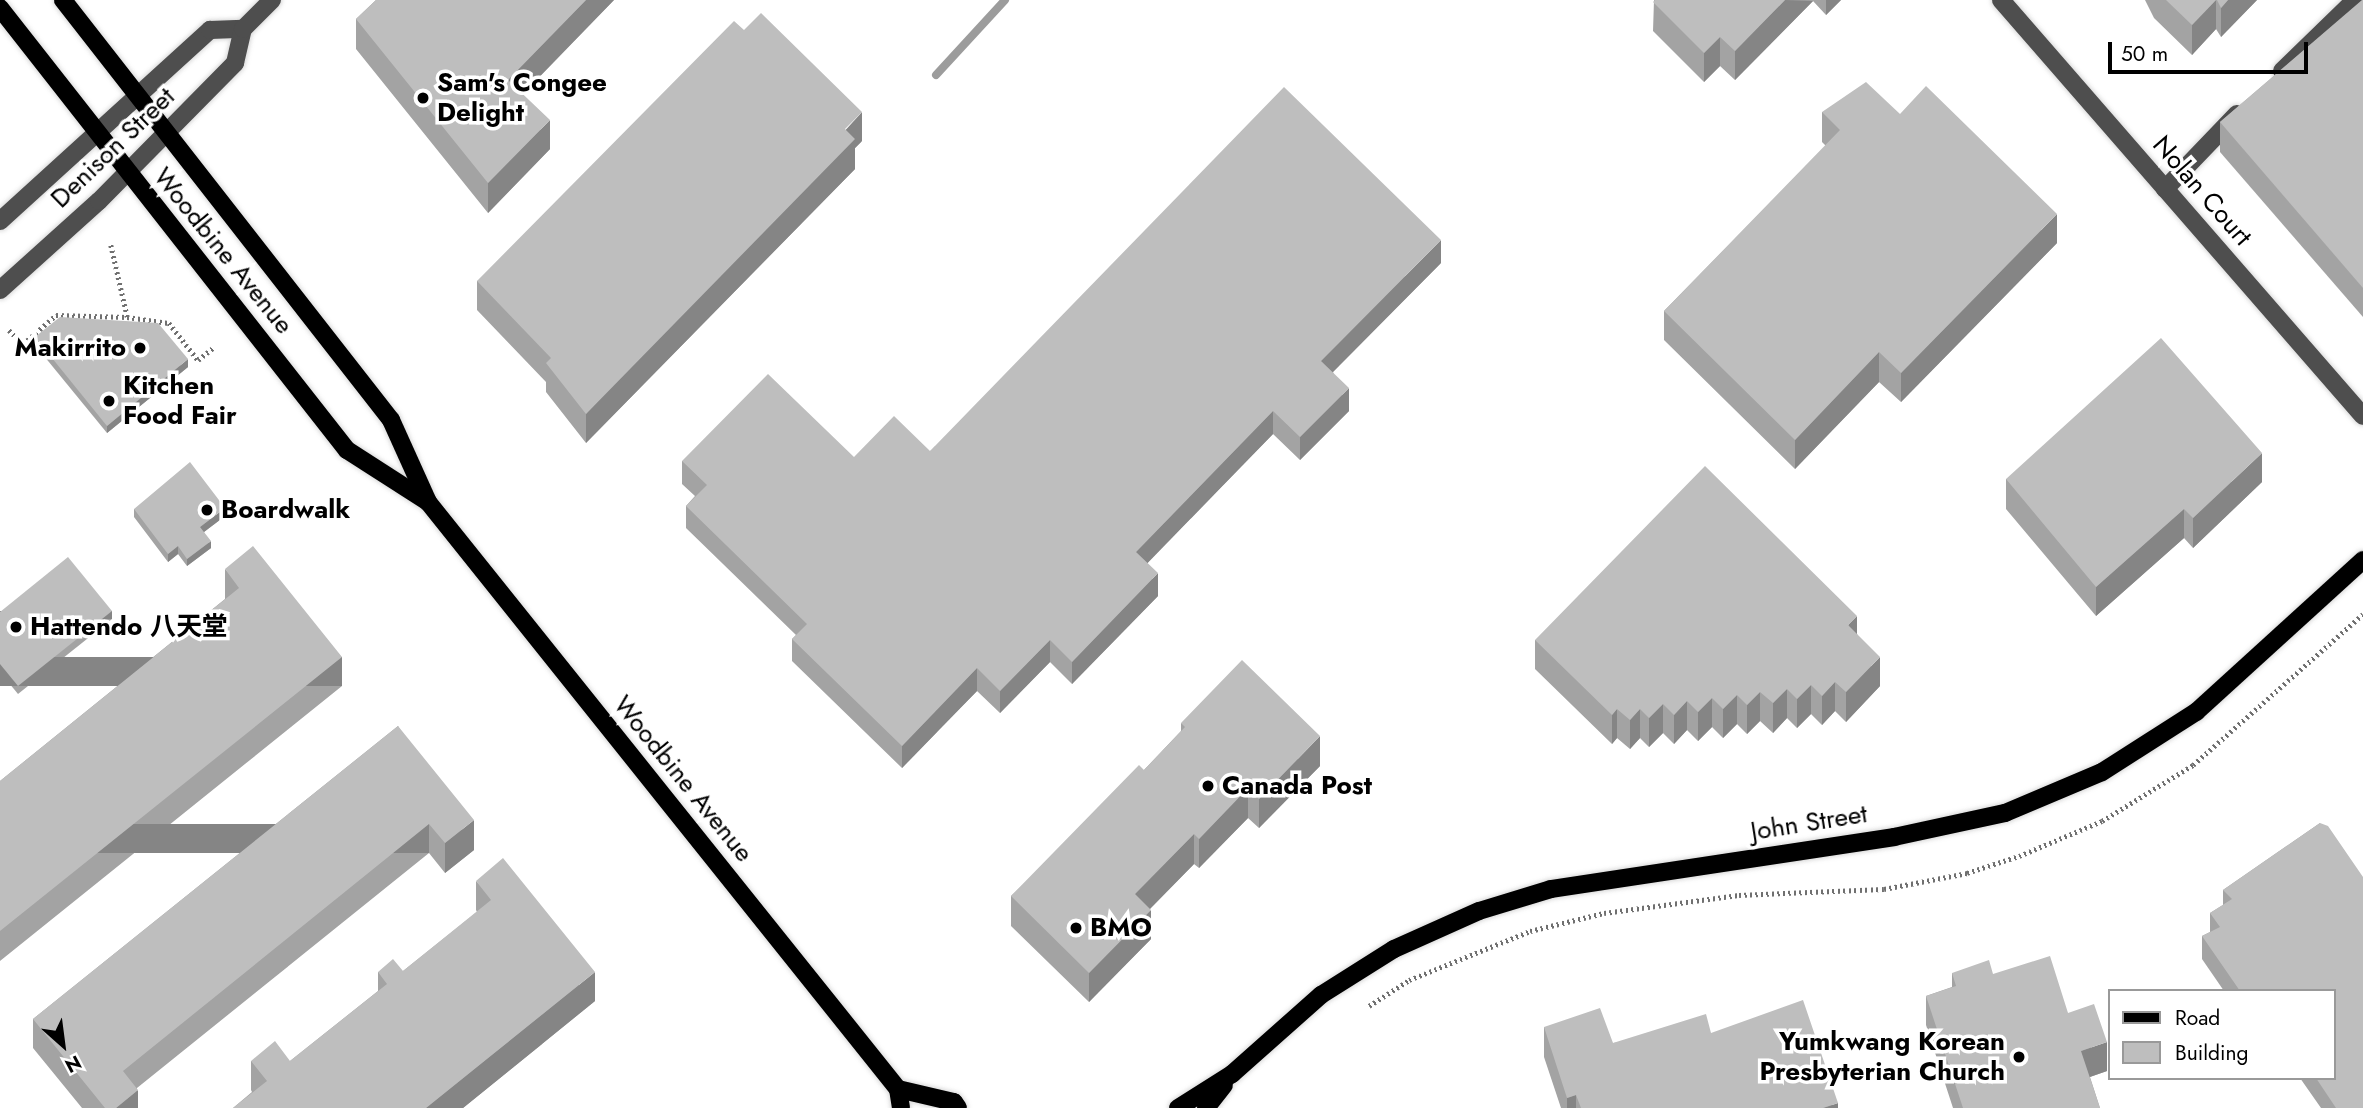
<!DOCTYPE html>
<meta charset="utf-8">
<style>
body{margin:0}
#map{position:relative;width:2363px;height:1108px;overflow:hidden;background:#fff;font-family:Jost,"Noto Sans SC",sans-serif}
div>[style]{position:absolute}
.stream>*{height:8px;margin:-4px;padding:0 4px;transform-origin:4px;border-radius:4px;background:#9c9c9c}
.path>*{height:4.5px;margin-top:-2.25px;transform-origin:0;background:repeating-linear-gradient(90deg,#707070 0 2px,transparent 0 5.5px)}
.roads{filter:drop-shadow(0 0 2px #dbdbdb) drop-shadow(0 0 2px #dbdbdb)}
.minor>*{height:18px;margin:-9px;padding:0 9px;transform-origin:9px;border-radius:9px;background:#4e4e4e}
.major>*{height:18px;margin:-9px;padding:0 9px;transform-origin:9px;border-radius:9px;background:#000}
.wall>*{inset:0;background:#a3a3a3}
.shaded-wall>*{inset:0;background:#858585;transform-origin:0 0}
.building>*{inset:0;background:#bebebe}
.dots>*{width:19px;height:19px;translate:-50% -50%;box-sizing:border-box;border:4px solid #fff;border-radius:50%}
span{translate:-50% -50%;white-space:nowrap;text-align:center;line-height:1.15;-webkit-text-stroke:7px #fff;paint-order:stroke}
.poi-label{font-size:26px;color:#000;font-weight:700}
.left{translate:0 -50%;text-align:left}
.right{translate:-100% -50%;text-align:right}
.street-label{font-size:26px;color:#000}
.legend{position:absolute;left:2108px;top:989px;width:228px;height:91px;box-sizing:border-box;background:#fff;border:2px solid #999;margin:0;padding:9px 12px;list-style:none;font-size:21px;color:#000}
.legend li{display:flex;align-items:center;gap:14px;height:35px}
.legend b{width:35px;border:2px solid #999}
.north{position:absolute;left:28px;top:1010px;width:70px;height:70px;-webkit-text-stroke:5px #fff;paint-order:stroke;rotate:152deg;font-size:19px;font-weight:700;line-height:28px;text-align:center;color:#000}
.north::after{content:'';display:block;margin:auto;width:24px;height:32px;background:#000;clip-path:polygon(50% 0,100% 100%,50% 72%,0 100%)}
.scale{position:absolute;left:2108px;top:42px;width:200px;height:32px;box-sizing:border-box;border:4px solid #000;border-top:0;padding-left:9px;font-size:21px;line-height:24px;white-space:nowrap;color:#000;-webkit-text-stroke:5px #fff;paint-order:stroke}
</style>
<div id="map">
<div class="stream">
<div style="left:936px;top:75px;width:102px;rotate:-47.4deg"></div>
</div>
<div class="path">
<div style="left:127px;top:317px;width:42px;rotate:8.1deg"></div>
<div style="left:169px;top:323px;width:47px;rotate:51.9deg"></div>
<div style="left:198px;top:360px;width:21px;rotate:-39deg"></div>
<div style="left:9px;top:330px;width:20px;rotate:45deg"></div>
<div style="left:23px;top:344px;width:44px;rotate:-41.3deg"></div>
<div style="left:56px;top:315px;width:71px;rotate:1.6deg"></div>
<div style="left:127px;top:317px;width:76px;rotate:-102.9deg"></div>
<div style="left:1369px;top:1006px;width:48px;rotate:-33deg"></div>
<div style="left:1409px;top:980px;width:131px;rotate:-22deg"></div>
<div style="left:1530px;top:931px;width:76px;rotate:-13.7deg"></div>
<div style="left:1604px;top:913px;width:136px;rotate:-7.6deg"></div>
<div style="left:1739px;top:895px;width:145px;rotate:-2.4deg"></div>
<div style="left:1884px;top:889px;width:85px;rotate:-10.9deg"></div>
<div style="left:1967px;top:873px;width:55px;rotate:-18.1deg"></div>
<div style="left:2019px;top:856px;width:90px;rotate:-22.9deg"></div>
<div style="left:2102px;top:821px;width:107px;rotate:-31.6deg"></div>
<div style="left:2193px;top:765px;width:227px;rotate:-41.6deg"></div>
</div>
<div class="roads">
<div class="minor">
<div style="left:2001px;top:0;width:551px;rotate:48.97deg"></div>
<div style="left:2282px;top:71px;width:102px;rotate:-44.2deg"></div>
<div style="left:2165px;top:189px;width:104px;rotate:-46.2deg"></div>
<div style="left:0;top:221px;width:284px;rotate:-42.3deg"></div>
<div style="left:210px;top:30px;width:33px;rotate:-2deg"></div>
<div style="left:0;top:290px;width:133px;rotate:-42deg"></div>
<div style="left:99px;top:201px;width:194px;rotate:-45.4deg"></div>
<div style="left:235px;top:63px;width:35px;rotate:-77deg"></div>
<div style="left:243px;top:29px;width:41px;rotate:-45deg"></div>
</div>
<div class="major">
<div style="left:63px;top:0;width:533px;rotate:52.01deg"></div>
<div style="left:391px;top:420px;width:90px;rotate:65.7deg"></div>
<div style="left:428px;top:502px;width:752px;rotate:51.32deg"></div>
<div style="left:898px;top:1089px;width:19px;rotate:81deg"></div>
<div style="left:0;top:8px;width:562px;rotate:51.87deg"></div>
<div style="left:347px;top:450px;width:96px;rotate:32.7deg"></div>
<div style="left:898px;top:1089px;width:57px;rotate:13.1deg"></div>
<div style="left:954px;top:1102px;width:7px;rotate:56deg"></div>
<div style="left:1178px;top:1108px;width:64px;rotate:-32.2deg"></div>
<div style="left:1232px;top:1074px;width:119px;rotate:-41.6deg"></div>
<div style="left:1321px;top:995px;width:86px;rotate:-32.2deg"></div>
<div style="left:1394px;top:949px;width:93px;rotate:-24.1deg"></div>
<div style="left:1479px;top:911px;width:75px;rotate:-17deg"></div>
<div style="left:1551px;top:889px;width:347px;rotate:-8.6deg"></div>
<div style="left:1894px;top:837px;width:114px;rotate:-12.2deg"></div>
<div style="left:2005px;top:813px;width:105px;rotate:-22.9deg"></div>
<div style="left:2102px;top:772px;width:112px;rotate:-32.6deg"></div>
<div style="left:2196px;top:712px;width:226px;rotate:-42.3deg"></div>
<div style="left:1206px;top:1108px;width:29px;rotate:-52deg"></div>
</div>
</div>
<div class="wall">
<div style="clip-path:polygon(376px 0,614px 0,523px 94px,550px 149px,488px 213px,356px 49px,356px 19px)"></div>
<div style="clip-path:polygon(1654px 0,1841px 0,1826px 15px,1813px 1px,1735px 80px,1720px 66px,1704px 82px,1653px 31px)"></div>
<div style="clip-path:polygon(2145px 0,2257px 0,2221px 37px,2216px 29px,2192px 55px,2154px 18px)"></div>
<div style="clip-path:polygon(2363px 0,2363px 317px,2220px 152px,2220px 122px)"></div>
<div style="clip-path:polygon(1822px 112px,1900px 114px,2057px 243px,1901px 402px,1879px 382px,1795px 469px,1664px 340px,1664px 311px,1826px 146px,1822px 142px)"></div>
<div style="clip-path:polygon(862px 141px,855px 148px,855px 169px,586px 443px,546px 392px,546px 382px,477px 310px,477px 281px)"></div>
<div style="clip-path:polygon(1441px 263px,1333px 372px,1349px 411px,1300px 460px,1273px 434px,1147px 563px,1158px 596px,1072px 684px,1050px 662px,1000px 713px,977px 691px,902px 768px,792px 661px,792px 639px,796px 635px,686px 528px,686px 506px,695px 496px,682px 484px,682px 461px,854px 457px,930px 451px)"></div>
<div style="clip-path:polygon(35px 337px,188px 367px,107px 433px,35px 345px)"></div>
<div style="clip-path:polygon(2006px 479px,2262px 482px,2193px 548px,2184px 538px,2096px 616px,2006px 509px)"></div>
<div style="clip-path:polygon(134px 509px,225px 516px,204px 532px,211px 548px,187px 566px,178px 554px,168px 562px,134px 517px)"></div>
<div style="clip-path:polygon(225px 569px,342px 686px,0 961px,0 781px,225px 599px)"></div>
<div style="clip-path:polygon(0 612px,112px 619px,18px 694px,0 672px)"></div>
<div style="clip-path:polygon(1857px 634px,1880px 686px,1846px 722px,1835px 711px,1822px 725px,1811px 714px,1797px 728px,1787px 718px,1773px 733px,1760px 721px,1747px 734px,1737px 724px,1723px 738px,1712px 727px,1698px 741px,1687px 730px,1674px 744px,1663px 733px,1649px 747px,1640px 738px,1630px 749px,1617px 738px,1612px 744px,1535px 669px,1535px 640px)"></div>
<div style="clip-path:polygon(1181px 723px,1320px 766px,1259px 828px,1248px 818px,1199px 868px,1194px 864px,1150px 909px,1151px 939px,1089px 1002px,1011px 926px,1011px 896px,1144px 770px,1181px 731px)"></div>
<div style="clip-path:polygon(398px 726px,474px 850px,445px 873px,429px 853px,137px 1088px,138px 1108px,82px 1108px,33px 1048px,33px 1019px)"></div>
<div style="clip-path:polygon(2320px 823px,2363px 1108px,2321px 1108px,2300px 1078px,2333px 1078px,2333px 991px,2224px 991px,2202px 959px,2202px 936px,2210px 932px,2210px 913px,2223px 905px,2223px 890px)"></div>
<div style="clip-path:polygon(476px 881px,595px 1001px,463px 1108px,233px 1108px,252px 1092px,251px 1090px,251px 1061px,290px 1061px,378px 991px,378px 972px,403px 971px,477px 912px,476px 910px)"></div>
<div style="clip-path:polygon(1952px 973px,1993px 974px,2068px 1013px,2107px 1071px,2090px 1077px,2100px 1108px,1953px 1108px,1926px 1025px,1926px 996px,1952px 987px)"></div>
<div style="clip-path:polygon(1544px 1027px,1613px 1043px,1711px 1033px,1838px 1108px,1561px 1108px,1544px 1057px)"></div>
</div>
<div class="shaded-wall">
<div style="clip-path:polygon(586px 0,614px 0,508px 109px,508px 80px)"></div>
<div style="clip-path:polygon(1785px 0,1813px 1px,1735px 80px,1735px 51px)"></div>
<div style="clip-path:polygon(1826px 0,1841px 0,1826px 15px)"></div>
<div style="clip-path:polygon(2216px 0,2216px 29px,2192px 55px,2192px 25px)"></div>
<div style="clip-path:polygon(2228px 0,2257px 0,2221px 37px,2221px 8px)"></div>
<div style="clip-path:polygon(1720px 37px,1720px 66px,1704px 82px,1704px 53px)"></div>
<div style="clip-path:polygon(862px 112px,862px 141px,855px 148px,855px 169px,586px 443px,586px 414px)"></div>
<div style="clip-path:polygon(550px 120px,550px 149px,488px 213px,488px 183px)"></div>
<div style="clip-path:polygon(2057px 214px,2057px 243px,1901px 402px,1901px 373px)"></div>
<div style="clip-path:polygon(1441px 240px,1441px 263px,1321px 384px,1321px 361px)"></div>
<div style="clip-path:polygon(1879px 352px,1879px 382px,1795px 469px,1795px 440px)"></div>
<div style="clip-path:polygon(188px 359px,188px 367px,107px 433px,107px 426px)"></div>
<div style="clip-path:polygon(1349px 388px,1349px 411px,1300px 460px,1300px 437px)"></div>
<div style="clip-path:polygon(1273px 411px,1273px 434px,1136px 575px,1136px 552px)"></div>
<div style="clip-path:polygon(2262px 453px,2262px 482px,2193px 548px,2193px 518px)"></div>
<div style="clip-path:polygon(225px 508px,225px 516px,200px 535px,200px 527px)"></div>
<div style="clip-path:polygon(2184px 509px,2184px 538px,2096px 616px,2096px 587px)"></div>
<div style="clip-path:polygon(211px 541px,211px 548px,187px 566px,187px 559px)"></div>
<div style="clip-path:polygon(178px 546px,178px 554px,168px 562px,168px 554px)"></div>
<div style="clip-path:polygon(1158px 573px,1158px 596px,1072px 684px,1072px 662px)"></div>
<div style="left:112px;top:611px;width:8px;height:120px;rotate:90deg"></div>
<div style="clip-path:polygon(1857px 616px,1857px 645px,1848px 625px)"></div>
<div style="clip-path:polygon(1050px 640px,1050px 662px,1000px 713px,1000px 691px)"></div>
<div style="left:342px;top:657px;width:29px;height:438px;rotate:90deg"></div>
<div style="clip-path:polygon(1880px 657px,1880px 686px,1846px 722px,1846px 692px)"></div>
<div style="clip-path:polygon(977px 668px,977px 691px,902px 768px,902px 746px)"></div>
<div style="clip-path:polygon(1835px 682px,1835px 711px,1822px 725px,1822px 696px)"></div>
<div style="clip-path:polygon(1811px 685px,1811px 714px,1797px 728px,1797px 699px)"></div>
<div style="clip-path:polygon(1787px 689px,1787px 718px,1773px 733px,1773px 703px)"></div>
<div style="clip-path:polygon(1760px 692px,1760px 721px,1747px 734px,1747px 705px)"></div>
<div style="clip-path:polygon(1737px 695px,1737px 724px,1723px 738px,1723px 709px)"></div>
<div style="clip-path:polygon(1712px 698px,1712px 727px,1698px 741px,1698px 712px)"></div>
<div style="clip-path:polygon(1687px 701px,1687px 730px,1674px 744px,1674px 715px)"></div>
<div style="clip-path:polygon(1663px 704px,1663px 733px,1649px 747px,1649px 718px)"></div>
<div style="clip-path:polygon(1617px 709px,1617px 738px,1612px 744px,1612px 715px)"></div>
<div style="clip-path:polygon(1640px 709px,1640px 738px,1630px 749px,1630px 720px)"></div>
<div style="clip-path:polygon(1320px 736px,1320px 766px,1259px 828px,1259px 799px)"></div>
<div style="clip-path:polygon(1248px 788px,1248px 818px,1199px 868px,1199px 839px)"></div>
<div style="clip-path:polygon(474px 820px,474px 850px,445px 873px,445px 843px)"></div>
<div style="left:429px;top:824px;width:29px;height:393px;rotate:90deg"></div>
<div style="clip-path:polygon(1194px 834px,1194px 864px,1135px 924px,1135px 894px)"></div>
<div style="clip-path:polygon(1151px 910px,1151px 939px,1089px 1002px,1089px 973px)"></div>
<div style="clip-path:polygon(595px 972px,595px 1001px,463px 1108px,426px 1108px)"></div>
<div style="clip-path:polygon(2107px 1042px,2107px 1071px,2081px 1080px,2081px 1051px)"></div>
<div style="clip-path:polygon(138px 1090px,138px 1108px,116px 1108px)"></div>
<div style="clip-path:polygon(1576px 1095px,1576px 1108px,1567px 1108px,1567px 1098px)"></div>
<div style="clip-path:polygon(1838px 1103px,1838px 1108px,1823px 1108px)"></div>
</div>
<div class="building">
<div style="clip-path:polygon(376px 0,586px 0,508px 80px,550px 120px,488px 183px,356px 19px)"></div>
<div style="clip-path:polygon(1655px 0,1785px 0,1735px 51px,1720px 37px,1704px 53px,1653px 2px)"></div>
<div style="clip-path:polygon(2166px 0,2216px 0,2192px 25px)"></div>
<div style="clip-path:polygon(2217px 0,2228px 0,2221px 8px)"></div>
<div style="clip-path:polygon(2362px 0,2363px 0,2363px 288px,2220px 122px)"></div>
<div style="clip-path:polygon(761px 13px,862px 112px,845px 129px,855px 139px,586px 414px,546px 363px,551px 358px,477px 281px,734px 21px,744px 30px)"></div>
<div style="clip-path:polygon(1866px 82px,1900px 114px,1926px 86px,2057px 214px,1901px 373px,1879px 352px,1795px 440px,1664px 311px,1840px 130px,1822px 112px)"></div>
<div style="clip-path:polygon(1284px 87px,1441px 240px,1321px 361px,1349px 388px,1300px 437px,1273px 411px,1136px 552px,1158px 573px,1072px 662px,1050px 640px,1000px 691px,977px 668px,902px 746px,792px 639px,807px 624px,686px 506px,707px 485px,682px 461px,768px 374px,854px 457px,894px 416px,930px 451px)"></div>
<div style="clip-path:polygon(60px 317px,158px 323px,188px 359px,107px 426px,35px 337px)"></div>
<div style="clip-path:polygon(2161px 338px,2262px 453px,2193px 518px,2184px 509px,2096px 587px,2006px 479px)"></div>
<div style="clip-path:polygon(190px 462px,225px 508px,200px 527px,211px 541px,187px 559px,178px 546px,168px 554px,134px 509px)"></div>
<div style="clip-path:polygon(1705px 466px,1857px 616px,1848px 625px,1880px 657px,1846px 692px,1835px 682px,1822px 696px,1811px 685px,1797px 699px,1787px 689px,1773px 703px,1760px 692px,1747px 705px,1737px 695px,1723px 709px,1712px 698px,1698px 712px,1687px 701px,1674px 715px,1663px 704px,1649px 718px,1640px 709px,1630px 720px,1617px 709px,1612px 715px,1535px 640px)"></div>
<div style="clip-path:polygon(253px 546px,342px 657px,0 931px,0 781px,239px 588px,225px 569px)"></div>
<div style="clip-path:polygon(68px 557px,112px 611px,18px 686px,0 664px,0 612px)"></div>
<div style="clip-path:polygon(1242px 660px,1320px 736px,1259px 799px,1248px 788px,1199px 839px,1194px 834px,1135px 894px,1151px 910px,1089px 973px,1011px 896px,1139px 765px,1144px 770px,1185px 727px,1181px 723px)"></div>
<div style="clip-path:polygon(398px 726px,474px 820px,445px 843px,429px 824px,123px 1071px,138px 1090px,116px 1108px,105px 1108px,33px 1019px)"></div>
<div style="clip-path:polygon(2320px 823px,2328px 826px,2363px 877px,2363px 1108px,2336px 1108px,2316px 1078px,2333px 1078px,2333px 991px,2240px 991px,2202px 936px,2220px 927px,2210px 913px,2232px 899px,2223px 890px)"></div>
<div style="clip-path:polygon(503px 858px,595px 972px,426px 1108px,233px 1108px,267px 1081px,251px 1061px,275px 1041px,290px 1061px,387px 984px,378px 972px,393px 959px,403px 971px,491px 900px,476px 881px)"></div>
<div style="clip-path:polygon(2050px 956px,2068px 1013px,2094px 1004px,2107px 1042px,2081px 1051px,2100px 1108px,1963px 1108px,1926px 996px,1956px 986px,1952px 973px,1989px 960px,1993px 974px)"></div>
<div style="clip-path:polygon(1803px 1000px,1838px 1103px,1823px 1108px,1581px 1108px,1576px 1095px,1567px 1098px,1544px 1027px,1600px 1008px,1613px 1043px,1706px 1014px,1711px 1033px)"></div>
</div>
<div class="dots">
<div style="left:423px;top:98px;background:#000"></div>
<div style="left:140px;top:348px;background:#000"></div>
<div style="left:109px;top:401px;background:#000"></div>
<div style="left:207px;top:510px;background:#000"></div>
<div style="left:16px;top:627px;background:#000"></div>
<div style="left:1208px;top:786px;background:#000"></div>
<div style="left:1076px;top:928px;background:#000"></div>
<div style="left:2019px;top:1057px;background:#000"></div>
</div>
<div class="poi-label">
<span class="left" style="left:437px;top:98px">Sam's Congee<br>Delight</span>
<span class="right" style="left:126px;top:348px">Makirrito</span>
<span class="left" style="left:123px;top:401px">Kitchen<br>Food Fair</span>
<span class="left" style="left:221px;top:510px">Boardwalk</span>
<span class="left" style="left:30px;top:627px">Hattendo 八天堂</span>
<span class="left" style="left:1222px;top:786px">Canada Post</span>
<span class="left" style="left:1090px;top:928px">BMO</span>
<span class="right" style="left:2005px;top:1057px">Yumkwang Korean<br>Presbyterian Church</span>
</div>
<div class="street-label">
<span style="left:113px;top:148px;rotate:-44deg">Denison Street</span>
<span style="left:2202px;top:191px;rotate:49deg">Nolan Court</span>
<span style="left:223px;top:251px;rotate:51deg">Woodbine Avenue</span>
<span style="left:683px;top:779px;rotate:51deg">Woodbine Avenue</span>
<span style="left:1809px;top:823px;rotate:-9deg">John Street</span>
</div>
<ul class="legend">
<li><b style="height:9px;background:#000"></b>Road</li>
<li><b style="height:19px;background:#bebebe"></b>Building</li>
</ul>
<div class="north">N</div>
<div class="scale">50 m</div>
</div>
